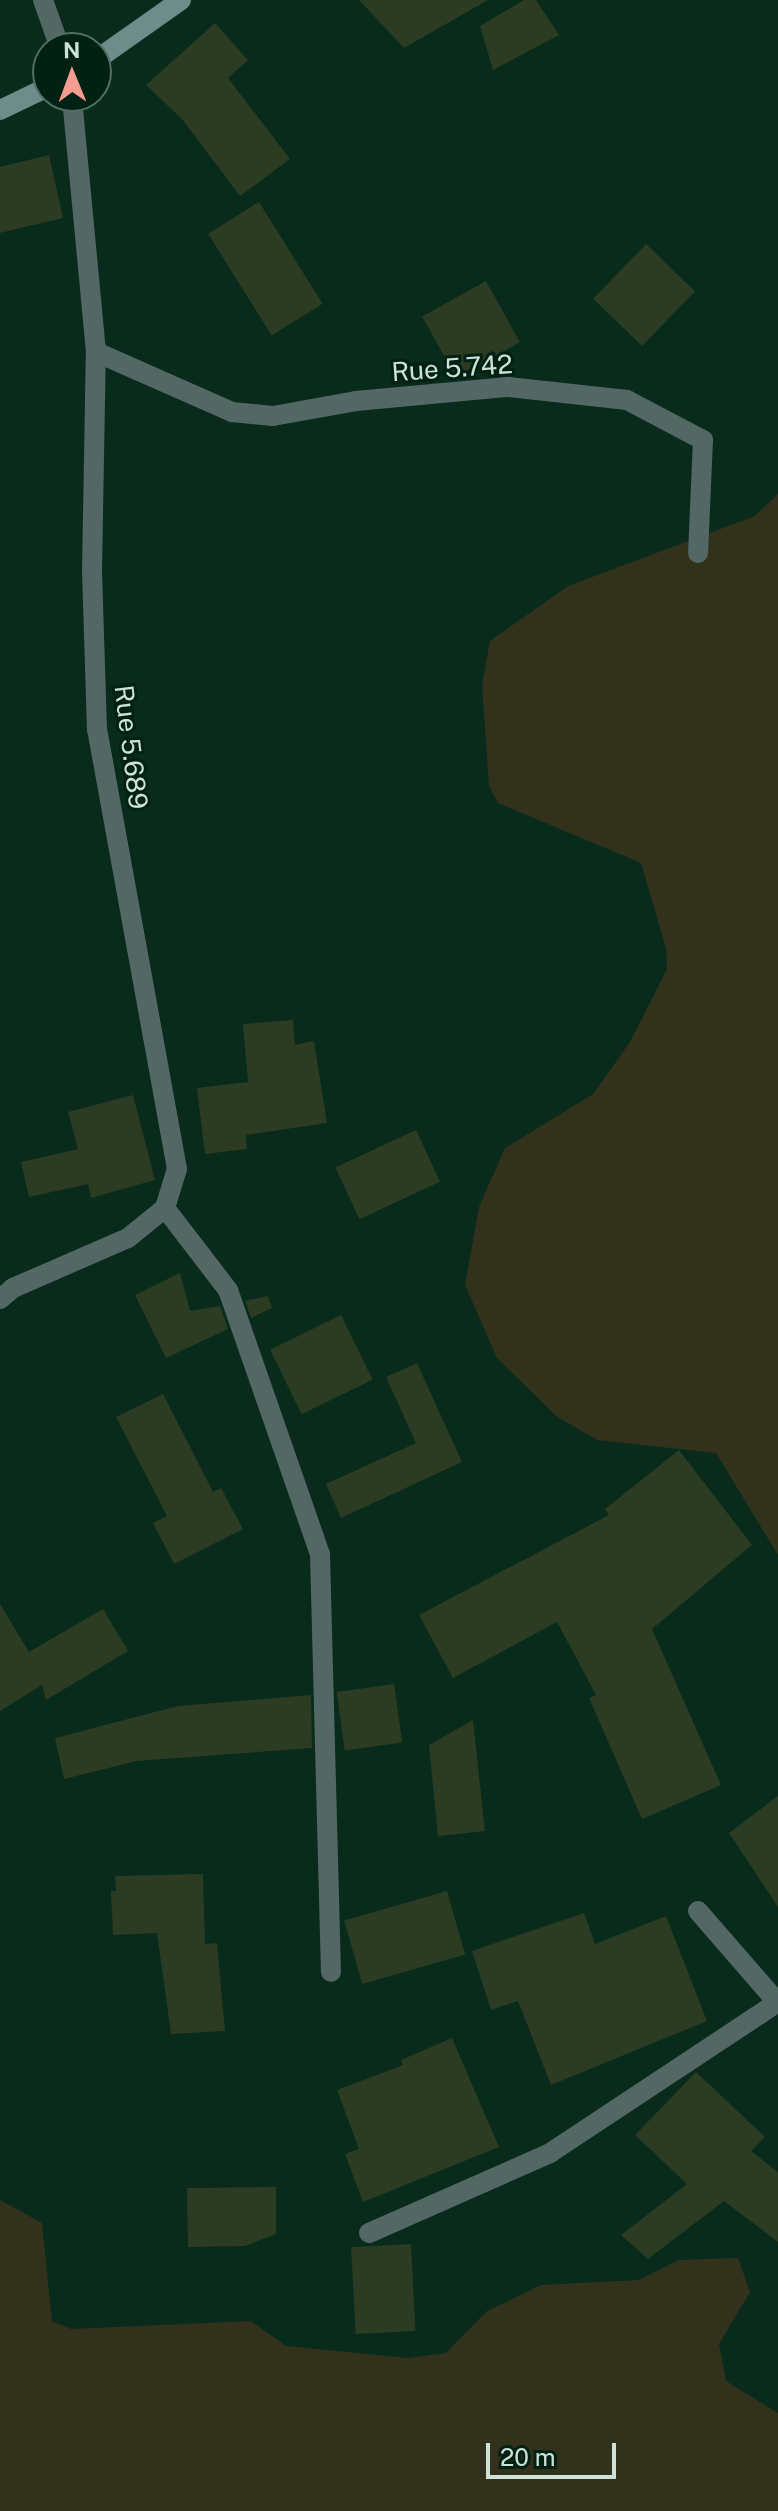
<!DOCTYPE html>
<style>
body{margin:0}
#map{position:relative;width:778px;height:2511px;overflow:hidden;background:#082b1c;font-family:"Public Sans",sans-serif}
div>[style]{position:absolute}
.green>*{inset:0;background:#32321c}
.building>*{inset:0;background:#2b3c22;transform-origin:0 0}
.street>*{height:20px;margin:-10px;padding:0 10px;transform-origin:10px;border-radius:10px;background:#536765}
.secondary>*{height:20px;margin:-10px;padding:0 10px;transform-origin:10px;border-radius:10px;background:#6e8d8a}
span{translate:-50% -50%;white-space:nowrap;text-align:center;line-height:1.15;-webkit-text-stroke:6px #002113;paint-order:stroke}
.street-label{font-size:26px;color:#cfe2d8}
.north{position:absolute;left:32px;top:32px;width:80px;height:80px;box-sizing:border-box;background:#002113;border:2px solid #536e62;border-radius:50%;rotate:359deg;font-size:22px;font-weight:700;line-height:32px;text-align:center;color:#cfe2d8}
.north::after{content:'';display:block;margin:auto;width:28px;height:36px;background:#f59d90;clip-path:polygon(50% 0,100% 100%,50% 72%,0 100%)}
.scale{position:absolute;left:486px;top:2443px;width:130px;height:36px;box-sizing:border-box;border:4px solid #cfe2d8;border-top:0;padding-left:10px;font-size:24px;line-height:28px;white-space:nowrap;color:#cfe2d8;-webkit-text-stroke:6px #002113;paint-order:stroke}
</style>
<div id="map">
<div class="green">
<div style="clip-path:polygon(778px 494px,778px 1555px,716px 1453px,597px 1440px,556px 1416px,497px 1358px,465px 1285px,479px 1207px,505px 1148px,593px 1094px,630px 1042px,667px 969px,666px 948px,641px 863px,498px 803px,489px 786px,482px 685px,490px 641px,568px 586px,755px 516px)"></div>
<div style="clip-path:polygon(0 2200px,42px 2223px,52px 2321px,71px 2329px,251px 2321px,286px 2346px,408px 2358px,446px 2353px,487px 2311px,541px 2285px,639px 2280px,679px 2260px,738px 2258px,750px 2292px,719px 2344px,726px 2381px,778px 2413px,778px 2511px,0 2511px)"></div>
</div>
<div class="building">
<div style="clip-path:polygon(359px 0,488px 0,404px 48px)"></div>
<div style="clip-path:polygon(524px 0,536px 0,559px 35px,493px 70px,480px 26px)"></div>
<div style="clip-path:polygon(215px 23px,248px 60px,228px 78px,290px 159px,240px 196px,182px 119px,146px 85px)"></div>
<div style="clip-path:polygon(49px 155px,63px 218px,0 233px,0 167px)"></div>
<div style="left:259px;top:202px;width:120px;height:60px;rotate:58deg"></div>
<div style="left:646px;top:244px;width:68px;height:76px;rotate:44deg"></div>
<div style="left:486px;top:281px;width:70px;height:73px;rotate:61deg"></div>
<div style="clip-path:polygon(293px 1020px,295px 1045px,314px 1041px,327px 1123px,246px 1135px,247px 1149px,205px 1154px,197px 1088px,248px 1082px,243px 1024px)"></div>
<div style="clip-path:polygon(133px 1095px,155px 1180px,91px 1198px,88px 1184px,29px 1197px,21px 1162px,78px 1149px,68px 1112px)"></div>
<div style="left:416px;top:1130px;width:57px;height:89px;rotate:65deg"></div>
<div style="clip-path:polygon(180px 1273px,190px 1311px,220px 1306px,228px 1329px,166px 1358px,135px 1295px)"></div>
<div style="clip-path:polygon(268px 1296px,272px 1308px,251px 1318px,245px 1301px)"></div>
<div style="left:341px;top:1315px;width:72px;height:79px;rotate:64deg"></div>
<div style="clip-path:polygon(417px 1363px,462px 1462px,341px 1518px,326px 1484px,416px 1443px,386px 1377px)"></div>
<div style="clip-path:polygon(163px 1394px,213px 1492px,221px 1488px,243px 1529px,174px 1564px,153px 1523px,167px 1516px,116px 1417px)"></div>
<div style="clip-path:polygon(679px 1450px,752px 1545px,652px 1629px,721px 1785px,642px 1819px,589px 1698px,596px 1695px,557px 1622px,453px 1678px,419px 1615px,609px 1515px,605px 1509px)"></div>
<div style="clip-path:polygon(0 1604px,29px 1652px,103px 1609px,128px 1651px,46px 1700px,42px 1685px,0 1711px)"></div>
<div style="left:394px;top:1684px;width:59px;height:58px;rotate:82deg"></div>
<div style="clip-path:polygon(311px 1695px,312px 1748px,137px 1761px,64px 1779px,55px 1738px,178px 1706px)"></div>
<div style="clip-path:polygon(473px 1720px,485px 1831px,438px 1836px,429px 1745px)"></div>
<div style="clip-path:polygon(778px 1796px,778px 1907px,729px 1833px)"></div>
<div style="clip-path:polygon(203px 1874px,205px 1944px,217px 1943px,225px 2031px,171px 2034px,157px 1933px,113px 1935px,111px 1891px,116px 1891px,115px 1876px)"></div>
<div style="left:447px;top:1891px;width:66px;height:107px;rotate:74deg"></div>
<div style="clip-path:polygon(584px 1913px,595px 1944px,666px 1916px,707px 2021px,551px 2085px,518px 2001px,491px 2010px,472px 1951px)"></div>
<div style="clip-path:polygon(452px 2038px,499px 2147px,363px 2202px,345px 2154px,359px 2149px,337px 2090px,403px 2065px,401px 2060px)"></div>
<div style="clip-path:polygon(696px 2072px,765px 2137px,751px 2151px,778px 2172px,778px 2242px,724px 2201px,648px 2259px,621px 2235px,687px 2184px,635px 2135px)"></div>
<div style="clip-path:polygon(276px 2187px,276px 2234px,245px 2246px,188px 2247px,187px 2188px)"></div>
<div style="left:411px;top:2244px;width:87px;height:60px;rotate:87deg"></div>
</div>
<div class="street">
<div style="left:43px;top:0;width:51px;rotate:70.5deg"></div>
<div style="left:96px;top:352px;width:149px;rotate:23.8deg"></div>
<div style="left:232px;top:412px;width:41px;rotate:5.6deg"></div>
<div style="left:273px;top:416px;width:84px;rotate:-10.2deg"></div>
<div style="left:356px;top:401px;width:153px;rotate:-5.3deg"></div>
<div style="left:508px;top:387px;width:120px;rotate:6.2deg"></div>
<div style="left:627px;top:400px;width:86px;rotate:27.8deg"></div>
<div style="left:703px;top:440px;width:113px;rotate:92.5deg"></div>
<div style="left:165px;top:1208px;width:103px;rotate:52.5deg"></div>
<div style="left:228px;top:1290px;width:280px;rotate:70.8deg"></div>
<div style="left:320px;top:1554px;width:418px;rotate:88.5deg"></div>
<div style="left:0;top:1299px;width:17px;rotate:-40deg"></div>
<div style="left:13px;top:1288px;width:125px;rotate:-23.5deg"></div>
<div style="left:128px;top:1238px;width:48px;rotate:-39deg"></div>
<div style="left:165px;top:1208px;width:41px;rotate:-72.9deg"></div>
<div style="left:177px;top:1169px;width:446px;rotate:-100.3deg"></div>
<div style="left:97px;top:730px;width:158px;rotate:-91.8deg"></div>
<div style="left:92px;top:572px;width:220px;rotate:-89deg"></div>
<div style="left:96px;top:352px;width:257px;rotate:-95.4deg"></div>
<div style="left:698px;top:1911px;width:122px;rotate:49deg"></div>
<div style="left:369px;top:2233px;width:198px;rotate:-23.8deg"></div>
<div style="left:550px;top:2153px;width:272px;rotate:-33.5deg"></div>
</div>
<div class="secondary">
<div style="left:96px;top:60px;width:104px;rotate:-35.2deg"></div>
<div style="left:0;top:110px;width:53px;rotate:-25.6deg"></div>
</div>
<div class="street-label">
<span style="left:452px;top:368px;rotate:-4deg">Rue 5.742</span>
<span style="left:131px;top:747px;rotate:83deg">Rue 5.689</span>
</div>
<div class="north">N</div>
<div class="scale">20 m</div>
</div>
